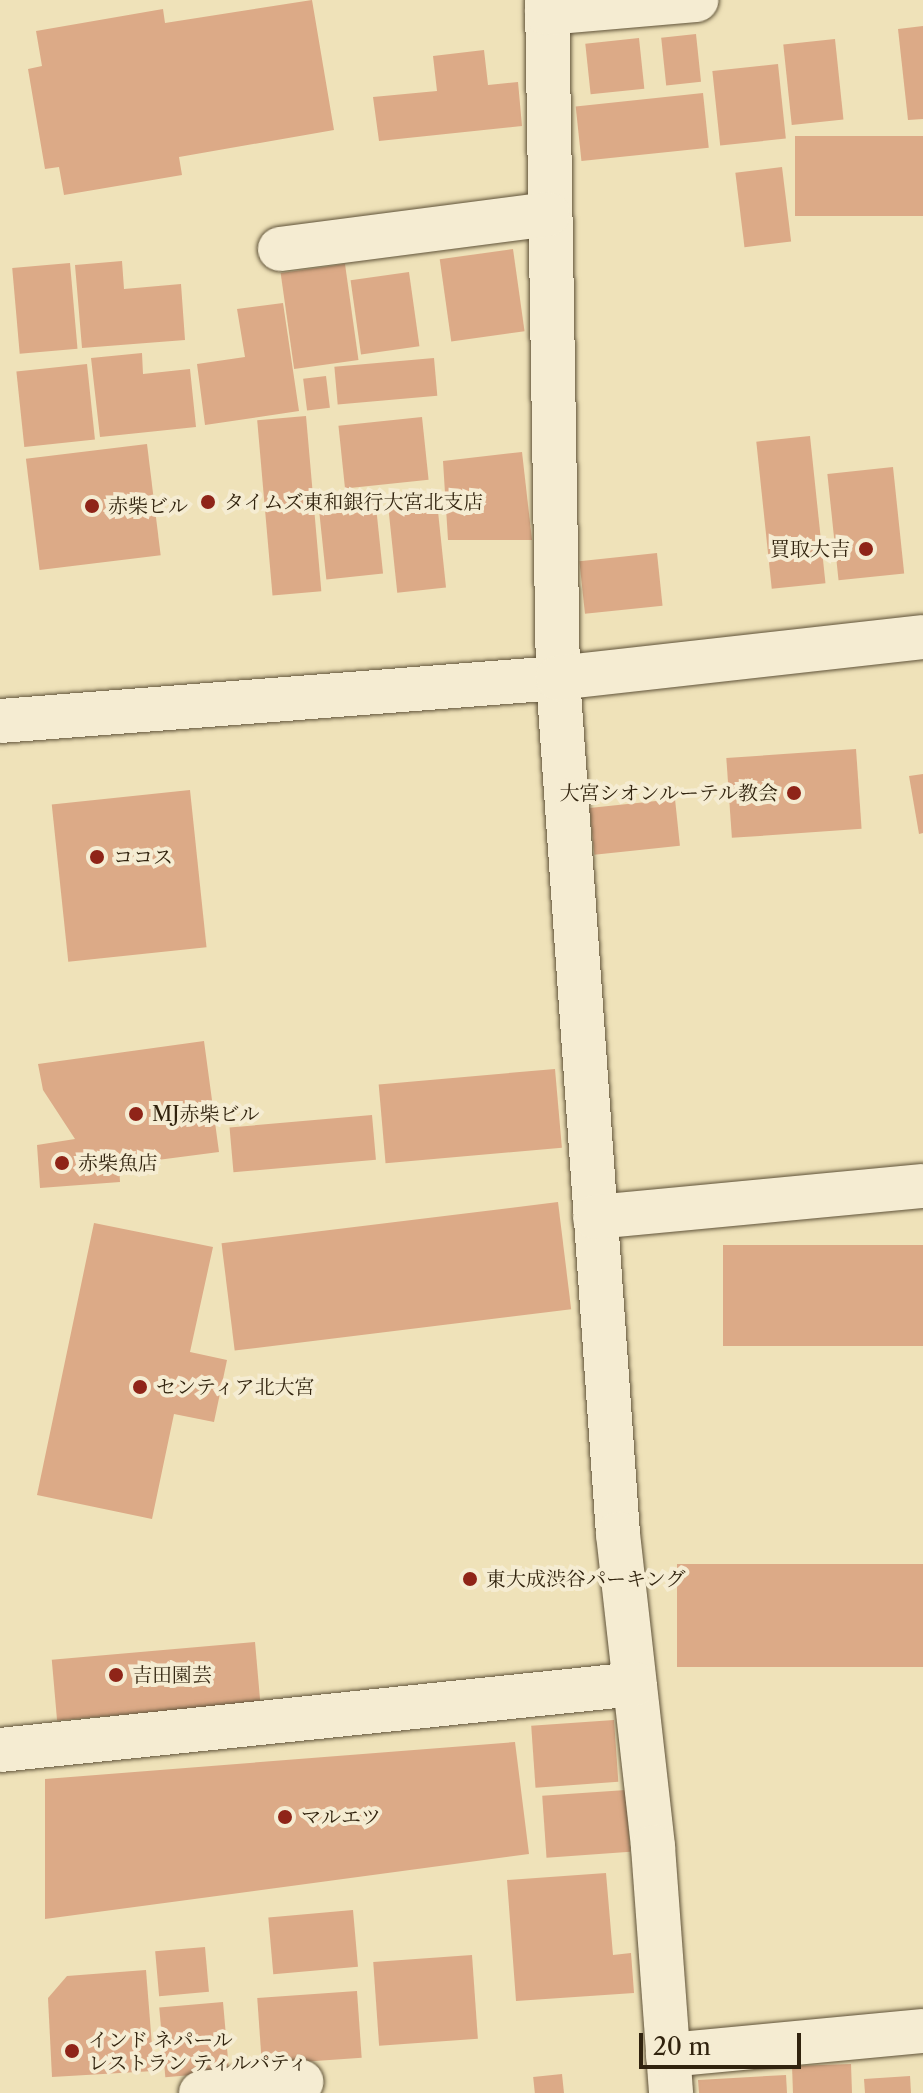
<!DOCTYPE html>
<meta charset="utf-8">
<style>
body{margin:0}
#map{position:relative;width:923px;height:2093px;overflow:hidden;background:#efe2b9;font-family:"Libre Caslon Text","Noto Serif JP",serif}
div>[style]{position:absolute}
.building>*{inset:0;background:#dcaa87;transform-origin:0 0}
.roads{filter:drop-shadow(0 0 2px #605339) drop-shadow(0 0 2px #605339)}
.minor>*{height:44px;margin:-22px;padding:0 22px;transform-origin:22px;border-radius:22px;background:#f5ecd2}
.dots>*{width:22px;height:22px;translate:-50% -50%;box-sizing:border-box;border:4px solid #f5ecd2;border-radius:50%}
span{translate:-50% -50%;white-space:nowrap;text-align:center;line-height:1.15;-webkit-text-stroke:8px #f5ecd2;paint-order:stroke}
.poi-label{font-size:20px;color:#31230e}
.left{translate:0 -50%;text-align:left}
.right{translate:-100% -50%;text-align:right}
.scale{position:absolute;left:639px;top:2033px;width:162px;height:36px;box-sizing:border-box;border:4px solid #31230e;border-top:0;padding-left:10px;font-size:24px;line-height:28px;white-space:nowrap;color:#31230e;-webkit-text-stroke:6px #f5ecd2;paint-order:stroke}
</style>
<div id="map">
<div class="building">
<div style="clip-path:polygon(312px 0,334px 130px,179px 157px,182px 175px,64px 195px,59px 167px,45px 169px,28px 69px,42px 66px,36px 31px,163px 9px,165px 23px)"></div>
<div style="clip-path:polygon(923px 26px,923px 119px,908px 120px,898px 29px)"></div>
<div style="left:696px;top:34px;width:48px;height:35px;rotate:84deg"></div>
<div style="left:639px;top:38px;width:51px;height:54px;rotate:84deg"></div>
<div style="left:835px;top:39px;width:81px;height:52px;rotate:84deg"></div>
<div style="clip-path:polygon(484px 50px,488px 85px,518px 82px,522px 126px,379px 141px,373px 97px,437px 91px,433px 56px)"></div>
<div style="left:778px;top:64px;width:75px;height:66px;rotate:84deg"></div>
<div style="left:703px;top:93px;width:55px;height:128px;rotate:84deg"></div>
<div style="left:923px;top:136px;width:80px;height:128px;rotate:90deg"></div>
<div style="left:782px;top:167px;width:75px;height:47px;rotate:83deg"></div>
<div style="left:513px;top:249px;width:83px;height:74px;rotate:82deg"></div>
<div style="clip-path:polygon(122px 261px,124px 289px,181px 284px,185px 340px,82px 348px,75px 265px)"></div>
<div style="left:70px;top:263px;width:86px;height:58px;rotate:85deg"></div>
<div style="left:345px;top:264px;width:97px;height:65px;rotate:82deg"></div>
<div style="left:409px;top:272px;width:75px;height:59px;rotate:82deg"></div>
<div style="clip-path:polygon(283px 303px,299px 411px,205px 425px,197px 364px,245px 357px,237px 309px)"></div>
<div style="clip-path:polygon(142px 353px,143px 374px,190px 369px,196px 427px,100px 437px,91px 358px)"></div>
<div style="left:434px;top:358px;width:38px;height:100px;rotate:85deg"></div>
<div style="left:87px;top:364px;width:76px;height:71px;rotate:84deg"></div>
<div style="left:326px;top:376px;width:32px;height:23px;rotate:83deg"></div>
<div style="left:306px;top:416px;width:176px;height:49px;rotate:85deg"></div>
<div style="left:422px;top:417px;width:63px;height:84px;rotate:84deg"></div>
<div style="left:810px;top:436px;width:148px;height:54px;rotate:84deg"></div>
<div style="left:147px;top:444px;width:112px;height:122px;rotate:83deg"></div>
<div style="clip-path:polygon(522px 452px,532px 540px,448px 540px,443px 461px)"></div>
<div style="left:893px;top:467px;width:107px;height:66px;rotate:84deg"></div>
<div style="left:375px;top:497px;width:77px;height:57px;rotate:84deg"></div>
<div style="left:437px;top:502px;width:86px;height:49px;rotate:84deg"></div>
<div style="left:657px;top:553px;width:53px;height:78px;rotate:84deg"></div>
<div style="left:856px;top:749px;width:80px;height:130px;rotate:86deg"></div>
<div style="clip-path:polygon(923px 774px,923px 833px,919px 834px,909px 776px)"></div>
<div style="left:190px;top:790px;width:158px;height:139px;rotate:84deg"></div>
<div style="left:675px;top:799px;width:47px;height:86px;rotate:84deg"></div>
<div style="clip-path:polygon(204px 1041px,219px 1152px,119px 1165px,120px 1182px,40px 1188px,37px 1145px,75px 1139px,43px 1090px,38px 1064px)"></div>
<div style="left:555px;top:1069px;width:79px;height:177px;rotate:85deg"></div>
<div style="left:372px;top:1115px;width:45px;height:143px;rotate:85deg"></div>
<div style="left:558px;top:1202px;width:108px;height:339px;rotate:83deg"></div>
<div style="clip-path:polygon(94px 1223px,213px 1247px,190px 1352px,227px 1360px,214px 1422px,174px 1414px,152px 1519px,37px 1495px)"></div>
<div style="left:923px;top:1245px;width:101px;height:200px;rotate:90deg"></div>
<div style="left:923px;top:1564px;width:103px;height:246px;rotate:90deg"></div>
<div style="left:255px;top:1642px;width:61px;height:204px;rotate:85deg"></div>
<div style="left:614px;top:1720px;width:62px;height:83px;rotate:86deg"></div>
<div style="clip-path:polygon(515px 1742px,529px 1854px,45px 1919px,45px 1779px)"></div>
<div style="left:626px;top:1790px;width:62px;height:84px;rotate:86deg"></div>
<div style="clip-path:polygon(606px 1873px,613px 1955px,631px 1953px,634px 1993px,516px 2001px,507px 1880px)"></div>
<div style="left:353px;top:1910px;width:57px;height:85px;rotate:85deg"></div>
<div style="left:205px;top:1947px;width:45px;height:50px;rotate:85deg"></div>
<div style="left:472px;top:1955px;width:84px;height:99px;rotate:86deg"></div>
<div style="clip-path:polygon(146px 1970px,154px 2071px,52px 2077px,48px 1998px,67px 1976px)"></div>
<div style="left:357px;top:1991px;width:67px;height:100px;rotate:86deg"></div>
<div style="left:223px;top:2002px;width:70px;height:64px;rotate:85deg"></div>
<div style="left:851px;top:2064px;width:29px;height:59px;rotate:88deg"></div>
<div style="left:562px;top:2074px;width:19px;height:29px;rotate:84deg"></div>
<div style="clip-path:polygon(786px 2075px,787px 2093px,699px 2093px,698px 2080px)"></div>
<div style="clip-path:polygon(910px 2076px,911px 2093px,865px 2093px,864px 2079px)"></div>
</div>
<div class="roads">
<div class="minor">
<div style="left:547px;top:0;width:678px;rotate:89.07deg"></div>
<div style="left:558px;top:678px;width:858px;rotate:85.99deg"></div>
<div style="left:618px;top:1534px;width:315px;rotate:83.6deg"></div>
<div style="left:653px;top:1847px;width:247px;rotate:85.8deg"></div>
<div style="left:547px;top:13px;width:150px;rotate:-5deg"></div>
<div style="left:280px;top:249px;width:270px;rotate:-7.4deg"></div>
<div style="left:0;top:721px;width:560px;rotate:-4.41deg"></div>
<div style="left:558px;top:678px;width:367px;rotate:-6.4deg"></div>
<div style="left:595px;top:1217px;width:329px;rotate:-5.4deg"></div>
<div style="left:0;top:1750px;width:638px;rotate:-5.93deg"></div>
<div style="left:668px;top:2055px;width:256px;rotate:-5.4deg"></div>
<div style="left:201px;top:2093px;width:101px;rotate:-6.3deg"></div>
</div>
</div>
<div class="dots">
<div style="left:208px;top:502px;background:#8f2418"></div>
<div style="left:92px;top:506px;background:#8f2418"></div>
<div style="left:866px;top:549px;background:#8f2418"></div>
<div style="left:794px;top:793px;background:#8f2418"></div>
<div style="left:97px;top:857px;background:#8f2418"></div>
<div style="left:136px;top:1114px;background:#8f2418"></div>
<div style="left:62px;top:1163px;background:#8f2418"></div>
<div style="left:140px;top:1387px;background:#8f2418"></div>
<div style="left:470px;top:1579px;background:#8f2418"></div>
<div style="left:116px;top:1675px;background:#8f2418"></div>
<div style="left:285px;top:1817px;background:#8f2418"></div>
<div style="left:72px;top:2051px;background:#8f2418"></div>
</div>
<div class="poi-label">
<span class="left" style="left:224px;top:502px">タイムズ東和銀行大宮北支店</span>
<span class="left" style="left:108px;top:506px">赤柴ビル</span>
<span class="right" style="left:850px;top:549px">買取大吉</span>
<span class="right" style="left:778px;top:793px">大宮シオンルーテル教会</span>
<span class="left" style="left:113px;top:857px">ココス</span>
<span class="left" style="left:152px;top:1114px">MJ赤柴ビル</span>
<span class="left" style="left:78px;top:1163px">赤柴魚店</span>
<span class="left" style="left:156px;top:1387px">センティア北大宮</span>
<span class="left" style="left:486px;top:1579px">東大成渋谷パーキング</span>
<span class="left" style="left:132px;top:1675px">吉田園芸</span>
<span class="left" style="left:301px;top:1817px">マルエツ</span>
<span class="left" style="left:88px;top:2052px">インド ネパール<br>レストラン ティルパティ</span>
</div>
<div class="scale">20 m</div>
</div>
